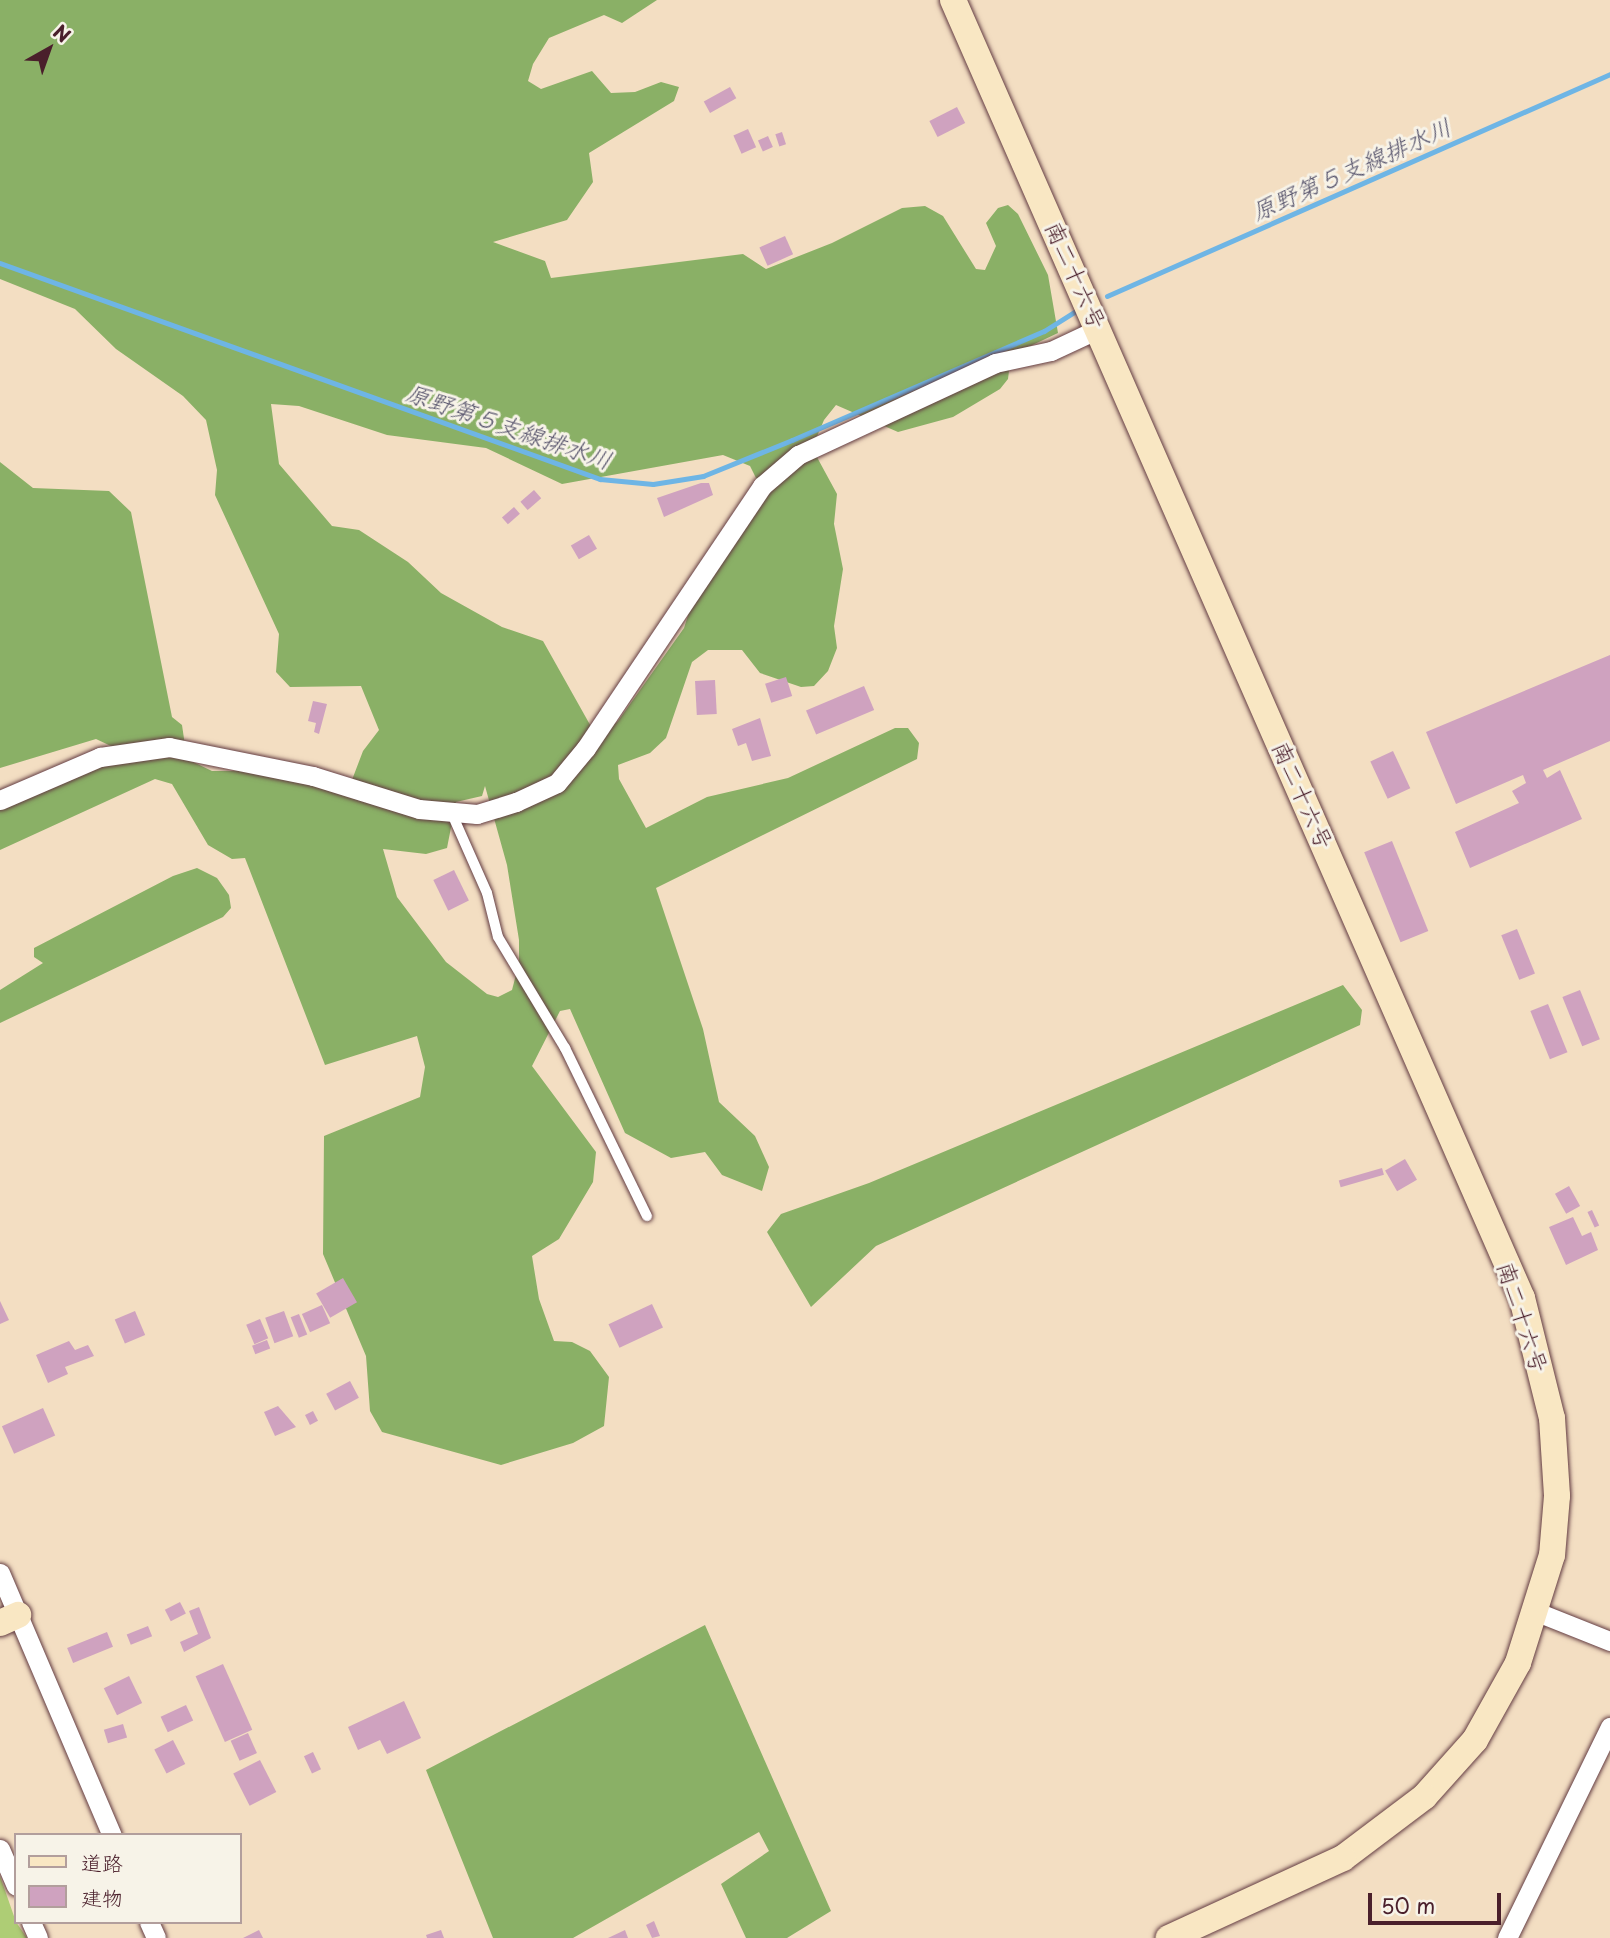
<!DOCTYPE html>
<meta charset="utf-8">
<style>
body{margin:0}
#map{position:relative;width:1610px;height:1938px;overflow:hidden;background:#f3dec2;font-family:"Playpen Sans","Klee One",sans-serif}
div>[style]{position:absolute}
.green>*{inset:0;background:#aecd75}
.forest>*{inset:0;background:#8ab066}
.stream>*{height:5px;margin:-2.5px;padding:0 2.5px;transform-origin:2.5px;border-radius:2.5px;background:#6eb5e5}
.building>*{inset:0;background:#cfa2bf;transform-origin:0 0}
.roads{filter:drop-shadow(0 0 2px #633c42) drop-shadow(0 0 2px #633c42)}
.lane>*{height:10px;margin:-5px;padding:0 5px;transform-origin:5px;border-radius:5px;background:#fff}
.street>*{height:19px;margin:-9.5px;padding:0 9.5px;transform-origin:9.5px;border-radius:9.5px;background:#fff}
.secondary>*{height:26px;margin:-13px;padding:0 13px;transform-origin:13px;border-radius:13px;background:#f9e7c3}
span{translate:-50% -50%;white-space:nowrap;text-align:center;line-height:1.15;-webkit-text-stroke:6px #f7f3e8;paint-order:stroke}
.street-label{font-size:23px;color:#4a1f2b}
.water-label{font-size:24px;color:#57546c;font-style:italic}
.legend{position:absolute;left:14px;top:1833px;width:228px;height:91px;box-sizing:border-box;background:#f7f3e8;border:2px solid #b29e9c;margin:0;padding:9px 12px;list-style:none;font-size:21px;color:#4a1f2b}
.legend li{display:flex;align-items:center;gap:14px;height:35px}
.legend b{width:35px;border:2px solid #b29e9c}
.north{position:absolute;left:14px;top:14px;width:70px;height:70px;-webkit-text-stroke:5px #f7f3e8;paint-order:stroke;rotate:40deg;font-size:19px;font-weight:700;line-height:28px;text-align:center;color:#4a1f2b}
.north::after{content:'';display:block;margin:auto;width:24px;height:32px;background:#4a1f2b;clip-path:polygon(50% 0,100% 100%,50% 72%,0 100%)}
.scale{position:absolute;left:1368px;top:1893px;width:133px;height:32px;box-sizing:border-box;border:4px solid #4a1f2b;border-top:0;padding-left:9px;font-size:21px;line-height:24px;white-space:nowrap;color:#4a1f2b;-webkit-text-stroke:5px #f7f3e8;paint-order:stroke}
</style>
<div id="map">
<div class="green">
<div style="clip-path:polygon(0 1876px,16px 1922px,27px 1938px,0 1938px)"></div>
</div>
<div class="forest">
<div style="clip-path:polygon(evenodd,0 0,657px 0,622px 23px,604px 15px,549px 38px,533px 64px,528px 81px,541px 89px,592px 71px,611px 93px,635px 92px,661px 82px,679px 87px,674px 101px,589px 153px,593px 182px,567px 220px,493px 242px,545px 261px,551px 278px,743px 254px,766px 269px,832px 243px,902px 208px,925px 206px,943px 216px,976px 269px,985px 270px,996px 246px,986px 223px,998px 208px,1008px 205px,1018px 214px,1048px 275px,1058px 333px,1011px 355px,1008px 379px,1000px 389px,953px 417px,898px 432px,836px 405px,824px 420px,812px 448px,837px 494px,834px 524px,843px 569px,834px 626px,837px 648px,828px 671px,814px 686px,801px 687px,760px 673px,742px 650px,708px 650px,692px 662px,666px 738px,650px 753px,618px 765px,619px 779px,646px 828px,707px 797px,788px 778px,895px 728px,908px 728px,919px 743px,917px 759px,656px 888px,703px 1029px,719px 1102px,755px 1136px,769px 1167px,762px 1191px,722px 1175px,705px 1152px,671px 1158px,625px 1133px,570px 1009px,560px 1011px,532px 1066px,596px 1152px,593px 1182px,559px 1239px,532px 1256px,539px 1299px,554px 1341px,572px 1342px,590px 1351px,609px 1377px,604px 1426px,573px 1443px,501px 1465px,382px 1432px,370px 1411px,366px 1356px,323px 1254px,324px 1136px,420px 1097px,425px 1067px,417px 1036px,325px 1065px,245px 858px,232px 859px,208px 845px,172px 784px,155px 779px,0 850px,0 804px,113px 747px,96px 739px,0 768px,0 462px,33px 488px,109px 491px,131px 512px,172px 717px,182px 725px,187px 759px,212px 771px,263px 771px,347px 793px,363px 751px,379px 730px,361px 686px,290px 687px,276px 672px,279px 634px,215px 495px,217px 470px,206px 420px,183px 396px,116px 349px,75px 309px,0 279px,0 0,271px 404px,299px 406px,387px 435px,486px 448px,562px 484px,723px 455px,750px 466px,766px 498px,692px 603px,684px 628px,618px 721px,598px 739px,543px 641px,502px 627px,441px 593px,408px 562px,359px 530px,332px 526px,279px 464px,271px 404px,0 0,485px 786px,507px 865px,519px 940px,519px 963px,512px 990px,498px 997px,487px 994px,446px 962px,397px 897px,383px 849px,426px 854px,447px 848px,456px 802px,482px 796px,485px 786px)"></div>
<div style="clip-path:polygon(197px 868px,217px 878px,229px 895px,231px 908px,223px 917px,0 1023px,0 990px,43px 963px,34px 957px,34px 948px,173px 876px)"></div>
<div style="clip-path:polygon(1343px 985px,1362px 1010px,1360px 1025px,876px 1246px,811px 1307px,767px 1232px,781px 1214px,869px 1183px)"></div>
<div style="clip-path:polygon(705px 1625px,831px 1911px,787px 1938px,746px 1938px,721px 1884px,769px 1851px,759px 1832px,573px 1938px,493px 1938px,426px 1770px)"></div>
</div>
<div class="stream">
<div style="left:0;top:263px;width:638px;rotate:19.8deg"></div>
<div style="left:600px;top:479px;width:53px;rotate:5.4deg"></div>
<div style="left:653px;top:484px;width:51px;rotate:-9.1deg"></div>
<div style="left:703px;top:476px;width:96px;rotate:-22deg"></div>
<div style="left:792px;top:440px;width:275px;rotate:-23.4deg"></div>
<div style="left:1044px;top:331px;width:41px;rotate:-32.2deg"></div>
<div style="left:1107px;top:296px;width:550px;rotate:-23.81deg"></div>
</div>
<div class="building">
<div style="left:730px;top:87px;width:13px;height:30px;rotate:61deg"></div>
<div style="left:957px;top:107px;width:18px;height:31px;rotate:63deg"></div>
<div style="left:748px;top:129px;width:20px;height:16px;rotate:66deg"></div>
<div style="left:782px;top:132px;width:13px;height:7px;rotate:72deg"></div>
<div style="left:768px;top:136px;width:12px;height:11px;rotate:66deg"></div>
<div style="left:785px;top:236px;width:20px;height:28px;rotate:66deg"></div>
<div style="clip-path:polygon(701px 483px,709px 483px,713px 495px,664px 517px,657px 498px)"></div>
<div style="left:534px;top:490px;width:11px;height:18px;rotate:49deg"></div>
<div style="left:514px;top:507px;width:9px;height:16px;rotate:49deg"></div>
<div style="left:589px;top:535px;width:16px;height:21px;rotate:60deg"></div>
<div style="clip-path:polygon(1610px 655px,1610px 741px,1543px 770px,1547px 778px,1560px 770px,1582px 819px,1470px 868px,1455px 832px,1519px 803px,1512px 791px,1526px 783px,1523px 775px,1456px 804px,1426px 732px)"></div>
<div style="left:786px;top:677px;width:20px;height:22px;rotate:72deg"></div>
<div style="left:715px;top:680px;width:34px;height:20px;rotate:87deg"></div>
<div style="left:864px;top:686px;width:26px;height:63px;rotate:67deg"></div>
<div style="clip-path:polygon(313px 701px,327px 704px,319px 734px,314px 732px,316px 723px,308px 721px)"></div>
<div style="clip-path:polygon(760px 718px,771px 756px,752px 761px,746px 743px,738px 746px,732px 729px)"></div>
<div style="left:1393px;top:751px;width:41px;height:25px;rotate:65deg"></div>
<div style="left:1392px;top:841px;width:97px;height:30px;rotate:68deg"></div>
<div style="left:454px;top:870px;width:34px;height:23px;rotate:64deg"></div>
<div style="left:1517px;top:929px;width:48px;height:17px;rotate:68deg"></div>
<div style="left:1580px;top:990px;width:53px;height:19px;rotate:68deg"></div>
<div style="left:1548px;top:1004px;width:52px;height:19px;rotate:68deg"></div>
<div style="left:1405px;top:1159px;width:24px;height:23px;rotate:60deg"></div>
<div style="left:1382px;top:1168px;width:7px;height:45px;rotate:74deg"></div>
<div style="left:1569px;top:1186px;width:23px;height:16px;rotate:61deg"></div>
<div style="left:1592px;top:1210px;width:17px;height:5px;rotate:65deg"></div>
<div style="clip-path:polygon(1573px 1217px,1582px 1236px,1591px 1232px,1598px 1250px,1566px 1265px,1549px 1227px)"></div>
<div style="left:343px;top:1278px;width:28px;height:31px;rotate:60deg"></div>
<div style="clip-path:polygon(0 1301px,9px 1320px,0 1324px)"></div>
<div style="left:652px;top:1304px;width:26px;height:48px;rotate:65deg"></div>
<div style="left:322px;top:1305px;width:20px;height:22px;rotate:66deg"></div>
<div style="left:135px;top:1311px;width:26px;height:22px;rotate:67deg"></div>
<div style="left:284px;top:1311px;width:27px;height:20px;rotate:70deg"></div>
<div style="left:299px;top:1314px;width:22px;height:9px;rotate:68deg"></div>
<div style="left:260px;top:1319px;width:21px;height:15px;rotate:67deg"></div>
<div style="left:267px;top:1340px;width:9px;height:16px;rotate:69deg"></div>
<div style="clip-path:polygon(69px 1341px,75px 1350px,88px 1345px,94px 1356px,65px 1367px,68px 1374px,48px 1383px,36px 1355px)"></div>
<div style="left:350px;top:1381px;width:19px;height:27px;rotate:62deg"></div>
<div style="clip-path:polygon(278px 1406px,296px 1427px,275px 1436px,264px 1412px)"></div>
<div style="left:43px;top:1408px;width:30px;height:45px;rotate:66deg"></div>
<div style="left:313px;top:1411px;width:11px;height:9px;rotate:63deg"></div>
<div style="left:180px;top:1602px;width:13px;height:17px;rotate:63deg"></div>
<div style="clip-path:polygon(199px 1607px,211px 1638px,184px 1652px,180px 1642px,198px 1634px,189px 1611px)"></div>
<div style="left:148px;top:1626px;width:11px;height:23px;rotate:68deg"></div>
<div style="left:107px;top:1632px;width:16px;height:43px;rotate:68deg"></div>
<div style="left:223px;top:1664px;width:72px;height:30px;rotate:66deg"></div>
<div style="left:129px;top:1676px;width:30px;height:28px;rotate:64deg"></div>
<div style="clip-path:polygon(404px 1701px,421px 1738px,387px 1754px,380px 1740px,358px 1750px,348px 1727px)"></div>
<div style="left:186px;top:1705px;width:17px;height:28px;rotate:65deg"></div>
<div style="left:123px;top:1724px;width:14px;height:20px;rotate:73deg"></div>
<div style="left:248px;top:1733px;width:22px;height:19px;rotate:66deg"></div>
<div style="left:173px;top:1740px;width:27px;height:21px;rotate:63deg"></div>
<div style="left:313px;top:1752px;width:19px;height:10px;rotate:65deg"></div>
<div style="left:260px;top:1760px;width:36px;height:30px;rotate:63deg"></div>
<div style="clip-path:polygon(654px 1921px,660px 1936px,652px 1938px,646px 1925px)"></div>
<div style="clip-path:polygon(259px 1930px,263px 1938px,243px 1938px)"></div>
<div style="clip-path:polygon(441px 1930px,444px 1938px,427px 1938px,426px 1935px)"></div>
<div style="clip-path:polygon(625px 1930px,628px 1938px,608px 1938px)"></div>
</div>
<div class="roads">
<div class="lane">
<div style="left:452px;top:814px;width:86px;rotate:66.1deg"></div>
<div style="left:487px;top:893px;width:45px;rotate:76deg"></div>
<div style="left:498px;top:937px;width:130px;rotate:58.9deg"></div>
<div style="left:565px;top:1048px;width:187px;rotate:64deg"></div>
</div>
<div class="street">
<div style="left:0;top:800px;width:109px;rotate:-23.3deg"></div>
<div style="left:100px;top:757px;width:70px;rotate:-8.2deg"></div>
<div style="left:169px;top:747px;width:147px;rotate:11.4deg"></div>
<div style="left:313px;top:776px;width:111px;rotate:17.3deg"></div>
<div style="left:419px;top:809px;width:58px;rotate:4.9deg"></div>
<div style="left:477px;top:814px;width:41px;rotate:-17.1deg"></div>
<div style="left:516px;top:802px;width:45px;rotate:-24.9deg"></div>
<div style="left:557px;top:783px;width:45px;rotate:-50.4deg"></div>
<div style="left:586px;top:748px;width:316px;rotate:-56.1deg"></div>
<div style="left:762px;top:486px;width:48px;rotate:-40.7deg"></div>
<div style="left:798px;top:455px;width:217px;rotate:-25deg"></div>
<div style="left:995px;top:363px;width:57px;rotate:-12.1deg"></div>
<div style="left:1051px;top:351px;width:54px;rotate:-25.1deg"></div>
<div style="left:0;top:1573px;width:285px;rotate:66.9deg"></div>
<div style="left:1537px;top:1612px;width:79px;rotate:21.7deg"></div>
<div style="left:0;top:1849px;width:40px;rotate:66.6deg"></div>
<div style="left:31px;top:1922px;width:17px;rotate:66deg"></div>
<div style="left:149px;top:1922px;width:17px;rotate:66deg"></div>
<div style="left:1507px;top:1938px;width:235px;rotate:-64deg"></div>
</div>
<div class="secondary">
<div style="left:953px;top:0;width:1417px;rotate:66.33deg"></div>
<div style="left:1522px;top:1298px;width:124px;rotate:76deg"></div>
<div style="left:1552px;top:1418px;width:78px;rotate:86.3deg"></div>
<div style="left:1557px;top:1496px;width:59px;rotate:94.8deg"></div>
<div style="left:1552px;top:1555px;width:113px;rotate:107.5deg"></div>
<div style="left:1518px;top:1663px;width:88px;rotate:119.2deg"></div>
<div style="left:1475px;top:1740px;width:76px;rotate:131.8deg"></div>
<div style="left:1424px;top:1797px;width:101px;rotate:143deg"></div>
<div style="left:1343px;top:1858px;width:192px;rotate:155.3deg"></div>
<div style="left:0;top:1623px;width:20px;rotate:-24deg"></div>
</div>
</div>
<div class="street-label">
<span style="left:1076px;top:275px;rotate:66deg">南二十六号</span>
<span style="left:1303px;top:795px;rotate:66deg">南二十六号</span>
<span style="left:1523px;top:1317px;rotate:72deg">南二十六号</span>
</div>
<div class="water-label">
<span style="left:1351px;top:169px;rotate:-24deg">原野第５支線排水川</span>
<span style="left:509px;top:426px;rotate:19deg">原野第５支線排水川</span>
</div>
<ul class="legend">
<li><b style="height:9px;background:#f9e7c3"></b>道路</li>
<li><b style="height:19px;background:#cfa2bf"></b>建物</li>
</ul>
<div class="north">N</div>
<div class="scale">50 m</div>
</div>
